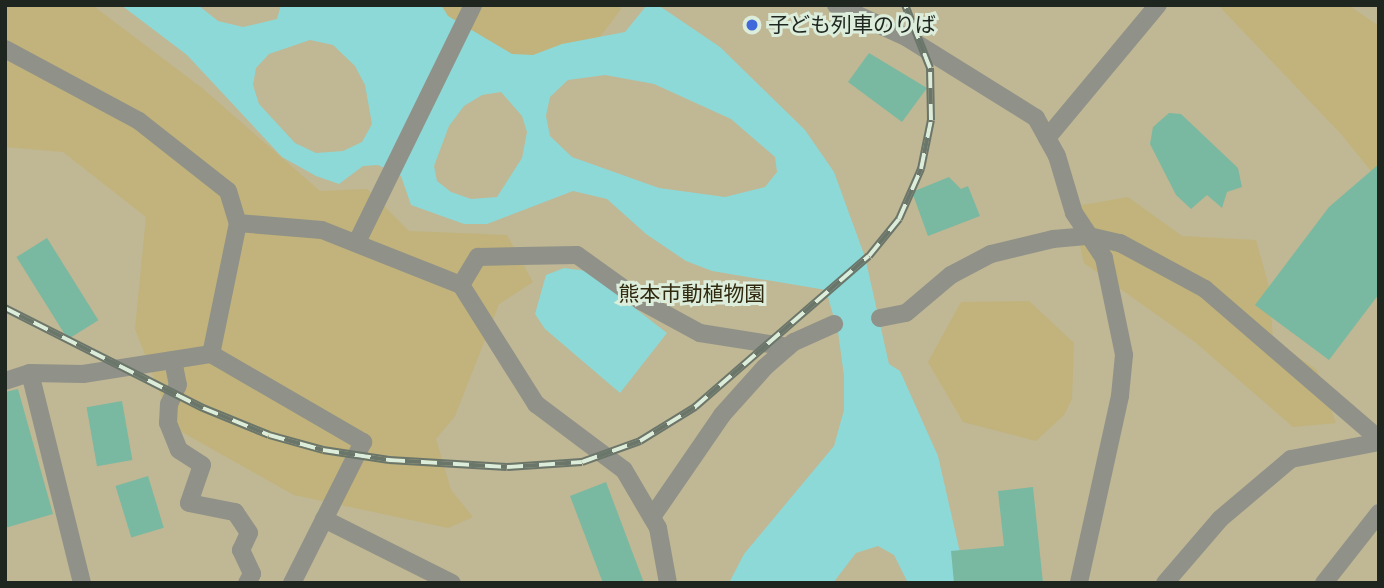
<!DOCTYPE html>
<meta charset="utf-8">
<style>
body{margin:0}
#map{position:relative;width:1384px;height:588px;overflow:hidden;background:#dceedb;font-family:Raleway,"Noto Sans JP",sans-serif}
div>[style]{position:absolute}
.green>*{inset:0;background:#c0b794;transform-origin:0 0}
.forest>*{inset:0;background:#c1b37b}
.water>*{inset:0;background:#8dd9d7}
.building>*{inset:0;background:#79b9a1;transform-origin:0 0}
.minor>*{height:18px;margin:-9px;padding:0 9px;transform-origin:9px;border-radius:9px;background:#909289}
.rail>*{height:8px;margin-top:-4px;transform-origin:0;background:repeating-linear-gradient(90deg,#dceedb 0 16px,#6b766b 0 32px);box-sizing:border-box;border-block:2px solid #6b766b}
.dots>*{width:19px;height:19px;translate:-50% -50%;box-sizing:border-box;border:4px solid #dceedb;border-radius:50%}
span{translate:-50% -50%;white-space:nowrap;text-align:center;line-height:1.15;-webkit-text-stroke:6px #dceedb;paint-order:stroke}
.poi-label{font-size:21px;color:#1f251f}
.left{translate:0 -50%;text-align:left}
.park-label{font-size:21px;color:#30290f}
.frame{position:absolute;inset:0;border:7px solid #1f251f;pointer-events:none}
</style>
<div id="map">
<div class="green">
<div style="left:5px;top:5px;width:1374px;height:578px"></div>
</div>
<div class="forest">
<div style="clip-path:polygon(5px 5px,92px 5px,202px 88px,320px 191px,367px 189px,409px 231px,507px 235px,533px 282px,499px 304px,455px 416px,436px 439px,451px 490px,473px 517px,448px 528px,294px 495px,173px 427px,135px 329px,146px 217px,63px 152px,5px 147px)"></div>
<div style="clip-path:polygon(386px 5px,619px 5px,621px 9px,594px 45px,520px 59px)"></div>
<div style="clip-path:polygon(1218px 5px,1348px 5px,1379px 26px,1379px 181px,1341px 134px)"></div>
<div style="clip-path:polygon(1128px 197px,1182px 236px,1256px 240px,1269px 287px,1273px 340px,1317px 370px,1336px 423px,1293px 427px,1195px 342px,1084px 263px,1071px 207px)"></div>
<div style="clip-path:polygon(1029px 301px,1074px 343px,1072px 399px,1064px 415px,1036px 441px,963px 422px,928px 362px,961px 302px)"></div>
</div>
<div class="water">
<div style="clip-path:polygon(evenodd,121px 5px,198px 5px,218px 21px,243px 27px,277px 19px,281px 5px,441px 5px,448px 16px,512px 54px,533px 55px,562px 44px,625px 32px,647px 5px,658px 5px,720px 47px,805px 130px,834px 172px,865px 257px,889px 364px,900px 371px,938px 456px,967px 583px,908px 583px,894px 555px,878px 546px,856px 553px,833px 583px,729px 583px,744px 554px,834px 446px,844px 410px,844px 376px,838px 332px,826px 290px,712px 271px,686px 261px,646px 234px,607px 199px,573px 191px,487px 224px,464px 224px,411px 205px,401px 176px,378px 165px,363px 166px,339px 184px,316px 176px,282px 157px,187px 55px,121px 5px,310px 40px,333px 45px,355px 66px,365px 85px,372px 124px,362px 142px,343px 151px,316px 153px,295px 143px,259px 104px,253px 85px,256px 68px,269px 54px,310px 40px,121px 5px,605px 75px,654px 84px,731px 119px,775px 157px,777px 172px,765px 187px,725px 197px,659px 188px,572px 157px,550px 136px,546px 116px,550px 97px,568px 80px,605px 75px,121px 5px,501px 92px,522px 116px,527px 132px,522px 158px,497px 197px,471px 199px,451px 192px,437px 181px,434px 166px,449px 126px,464px 106px,482px 95px,501px 92px)"></div>
<div style="clip-path:polygon(564px 268px,587px 271px,667px 333px,620px 393px,545px 329px,535px 314px,546px 275px)"></div>
</div>
<div class="building">
<div style="clip-path:polygon(869px 53px,927px 88px,902px 122px,848px 82px)"></div>
<div style="clip-path:polygon(1169px 113px,1181px 114px,1238px 168px,1242px 187px,1227px 192px,1222px 208px,1207px 195px,1191px 209px,1176px 195px,1150px 144px,1153px 127px)"></div>
<div style="clip-path:polygon(1379px 164px,1379px 294px,1329px 360px,1255px 305px,1329px 207px)"></div>
<div style="clip-path:polygon(949px 177px,961px 189px,968px 186px,980px 216px,928px 236px,912px 192px)"></div>
<div style="left:47px;top:238px;width:97px;height:36px;rotate:58deg"></div>
<div style="clip-path:polygon(18px 389px,53px 514px,5px 528px,5px 392px)"></div>
<div style="left:122px;top:401px;width:60px;height:36px;rotate:80deg"></div>
<div style="left:148px;top:476px;width:54px;height:34px;rotate:73deg"></div>
<div style="clip-path:polygon(606px 482px,644px 583px,603px 583px,570px 496px)"></div>
<div style="clip-path:polygon(1033px 487px,1043px 583px,954px 583px,951px 551px,1004px 546px,998px 491px)"></div>
</div>
<div class="minor">
<div style="left:836px;top:5px;width:77px;rotate:24.6deg"></div>
<div style="left:906px;top:37px;width:153px;rotate:31.9deg"></div>
<div style="left:1036px;top:118px;width:43px;rotate:61.1deg"></div>
<div style="left:1057px;top:156px;width:59px;rotate:73.4deg"></div>
<div style="left:1074px;top:213px;width:54px;rotate:56.3deg"></div>
<div style="left:1104px;top:258px;width:99px;rotate:78.3deg"></div>
<div style="left:1124px;top:355px;width:41px;rotate:95.6deg"></div>
<div style="left:1120px;top:396px;width:191px;rotate:102.4deg"></div>
<div style="left:5px;top:49px;width:152px;rotate:28.2deg"></div>
<div style="left:139px;top:121px;width:113px;rotate:38.2deg"></div>
<div style="left:228px;top:191px;width:34px;rotate:73deg"></div>
<div style="left:238px;top:223px;width:134px;rotate:101.6deg"></div>
<div style="left:1047px;top:138px;width:173px;rotate:-50.2deg"></div>
<div style="left:238px;top:223px;width:84px;rotate:4.8deg"></div>
<div style="left:322px;top:230px;width:149px;rotate:21.6deg"></div>
<div style="left:461px;top:285px;width:141px;rotate:57.8deg"></div>
<div style="left:536px;top:404px;width:110px;rotate:36.9deg"></div>
<div style="left:624px;top:470px;width:67px;rotate:59.6deg"></div>
<div style="left:658px;top:528px;width:56px;rotate:79.7deg"></div>
<div style="left:357px;top:242px;width:264px;rotate:-63.9deg"></div>
<div style="left:461px;top:285px;width:33px;rotate:-59deg"></div>
<div style="left:478px;top:257px;width:99px;rotate:-1.2deg"></div>
<div style="left:577px;top:255px;width:79px;rotate:35.7deg"></div>
<div style="left:641px;top:301px;width:67px;rotate:28.5deg"></div>
<div style="left:700px;top:333px;width:89px;rotate:9deg"></div>
<div style="left:880px;top:318px;width:26px;rotate:-11deg"></div>
<div style="left:906px;top:313px;width:59px;rotate:-40.2deg"></div>
<div style="left:951px;top:275px;width:45px;rotate:-27.7deg"></div>
<div style="left:991px;top:254px;width:64px;rotate:-13.6deg"></div>
<div style="left:1053px;top:239px;width:36px;rotate:-5deg"></div>
<div style="left:1089px;top:236px;width:32px;rotate:13deg"></div>
<div style="left:1120px;top:243px;width:97px;rotate:28.4deg"></div>
<div style="left:1205px;top:289px;width:230px;rotate:40.8deg"></div>
<div style="left:173px;top:360px;width:25px;rotate:79deg"></div>
<div style="left:178px;top:385px;width:21px;rotate:115deg"></div>
<div style="left:169px;top:404px;width:19px;rotate:93deg"></div>
<div style="left:168px;top:423px;width:29px;rotate:68deg"></div>
<div style="left:179px;top:450px;width:27px;rotate:33deg"></div>
<div style="left:202px;top:465px;width:40px;rotate:108.9deg"></div>
<div style="left:189px;top:503px;width:47px;rotate:11.1deg"></div>
<div style="left:235px;top:512px;width:25px;rotate:56deg"></div>
<div style="left:249px;top:533px;width:19px;rotate:115deg"></div>
<div style="left:241px;top:550px;width:26px;rotate:65deg"></div>
<div style="left:252px;top:574px;width:10px;rotate:119deg"></div>
<div style="left:30px;top:373px;width:216px;rotate:76.1deg"></div>
<div style="left:5px;top:381px;width:26px;rotate:-18deg"></div>
<div style="left:30px;top:373px;width:53px;rotate:1.1deg"></div>
<div style="left:83px;top:374px;width:130px;rotate:-8.9deg"></div>
<div style="left:211px;top:354px;width:176px;rotate:30.1deg"></div>
<div style="left:363px;top:442px;width:158px;rotate:116.7deg"></div>
<div style="left:652px;top:517px;width:124px;rotate:-55.5deg"></div>
<div style="left:722px;top:415px;width:64px;rotate:-48.1deg"></div>
<div style="left:765px;top:367px;width:38px;rotate:-41deg"></div>
<div style="left:794px;top:342px;width:44px;rotate:-24.2deg"></div>
<div style="left:324px;top:519px;width:143px;rotate:26.6deg"></div>
<div style="left:1165px;top:583px;width:84px;rotate:-49.3deg"></div>
<div style="left:1220px;top:519px;width:93px;rotate:-40.2deg"></div>
<div style="left:1291px;top:459px;width:90px;rotate:-10.9deg"></div>
<div style="left:1324px;top:583px;width:89px;rotate:-51.8deg"></div>
</div>
<div class="rail">
<div style="left:5px;top:308px;width:222px;rotate:26.8deg"></div>
<div style="left:203px;top:408px;width:71px;rotate:22.2deg"></div>
<div style="left:269px;top:435px;width:56px;rotate:15.5deg"></div>
<div style="left:323px;top:450px;width:67px;rotate:8.6deg"></div>
<div style="left:389px;top:460px;width:118px;rotate:3.4deg"></div>
<div style="left:507px;top:467px;width:75px;rotate:-3.8deg"></div>
<div style="left:582px;top:462px;width:62px;rotate:-19.9deg"></div>
<div style="left:640px;top:441px;width:65px;rotate:-31.7deg"></div>
<div style="left:695px;top:407px;width:230px;rotate:-41deg"></div>
<div style="left:869px;top:256px;width:48px;rotate:-51deg"></div>
<div style="left:899px;top:219px;width:55px;rotate:-66.3deg"></div>
<div style="left:921px;top:169px;width:50px;rotate:-78.5deg"></div>
<div style="left:931px;top:120px;width:52px;rotate:-91.1deg"></div>
<div style="left:930px;top:68px;width:68px;rotate:-111.6deg"></div>
</div>
<div class="dots">
<div style="left:752px;top:25px;background:#4168da"></div>
</div>
<div class="poi-label">
<span class="left" style="left:768px;top:25px">子ども列車のりば</span>
</div>
<div class="park-label">
<span style="left:692px;top:294px">熊本市動植物園</span>
</div>
<div class="frame"></div>
</div>
